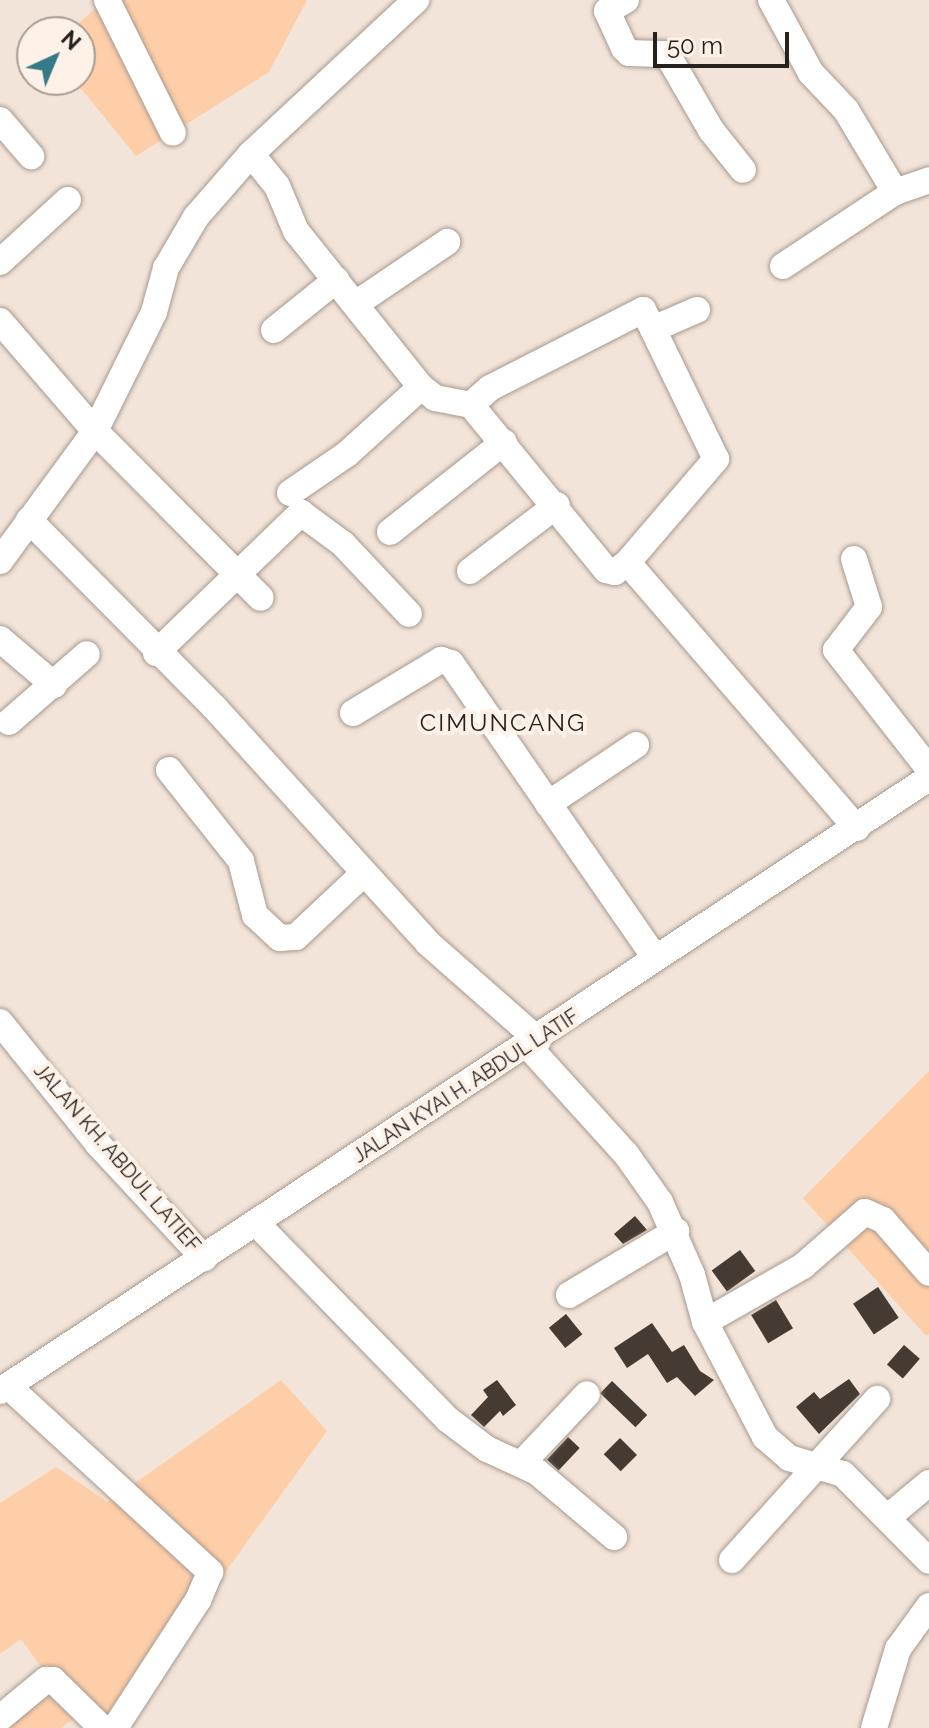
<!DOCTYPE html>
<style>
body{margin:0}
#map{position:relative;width:929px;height:1728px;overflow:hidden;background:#f2e4d8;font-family:Raleway,sans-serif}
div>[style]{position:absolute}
.green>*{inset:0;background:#fecea8}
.building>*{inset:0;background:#463b32;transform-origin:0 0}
.roads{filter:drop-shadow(0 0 2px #a7998f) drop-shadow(0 0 2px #a7998f)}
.minor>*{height:26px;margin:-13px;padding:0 13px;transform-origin:13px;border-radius:13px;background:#fff}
span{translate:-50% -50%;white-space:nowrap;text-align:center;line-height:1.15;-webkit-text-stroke:8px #fdf1e8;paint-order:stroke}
.street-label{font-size:20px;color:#26211c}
.quarter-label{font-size:24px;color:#26211c;letter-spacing:2px}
.north{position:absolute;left:16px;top:16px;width:80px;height:80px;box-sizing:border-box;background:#fdf1e8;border:2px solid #a79e96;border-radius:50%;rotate:44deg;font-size:22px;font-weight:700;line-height:32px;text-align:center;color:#26211c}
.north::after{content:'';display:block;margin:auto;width:28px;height:36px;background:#357b87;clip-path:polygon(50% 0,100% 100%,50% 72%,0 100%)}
.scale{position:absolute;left:653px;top:32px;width:136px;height:36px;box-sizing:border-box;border:4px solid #26211c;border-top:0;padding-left:10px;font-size:24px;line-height:28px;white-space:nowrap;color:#26211c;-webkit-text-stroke:6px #fdf1e8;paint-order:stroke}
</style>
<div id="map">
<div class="green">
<div style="clip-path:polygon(105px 0,307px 0,269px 72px,136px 156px,74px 80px,80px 80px,80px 32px,69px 32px)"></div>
<div style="clip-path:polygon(929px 1071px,929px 1334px,926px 1336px,803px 1198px)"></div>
<div style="clip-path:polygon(281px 1380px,327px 1431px,113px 1728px,79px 1714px,61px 1728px,0 1728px,49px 1678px,21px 1639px,0 1654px,0 1503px,56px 1467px,108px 1502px)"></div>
</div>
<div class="building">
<div style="clip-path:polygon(635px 1216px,647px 1230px,623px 1244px,614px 1234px)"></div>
<div style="left:740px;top:1250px;width:26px;height:35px;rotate:54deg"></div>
<div style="left:878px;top:1287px;width:37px;height:30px;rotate:56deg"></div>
<div style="left:776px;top:1300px;width:33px;height:29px;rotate:59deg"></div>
<div style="left:566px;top:1314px;width:26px;height:22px;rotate:51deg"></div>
<div style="clip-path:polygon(652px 1323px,672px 1352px,684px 1345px,700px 1371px,714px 1380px,695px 1396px,677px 1377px,667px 1383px,648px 1354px,627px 1368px,614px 1348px)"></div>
<div style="left:904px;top:1345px;width:21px;height:26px;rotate:41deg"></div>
<div style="clip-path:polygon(849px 1379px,860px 1394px,819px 1434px,796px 1407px,814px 1392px,820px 1399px)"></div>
<div style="clip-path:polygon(497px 1380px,516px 1405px,503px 1416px,500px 1411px,484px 1427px,471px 1415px,488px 1397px,483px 1390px)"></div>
<div style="left:612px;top:1381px;width:49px;height:17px;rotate:44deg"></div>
<div style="left:568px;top:1437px;width:16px;height:31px;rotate:43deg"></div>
<div style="left:620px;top:1438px;width:24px;height:23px;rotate:45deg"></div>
</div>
<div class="roads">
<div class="minor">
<div style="left:107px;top:0;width:148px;rotate:63.6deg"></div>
<div style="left:626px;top:0;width:22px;rotate:150deg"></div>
<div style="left:607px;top:11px;width:41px;rotate:65.3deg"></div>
<div style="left:624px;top:48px;width:7px;rotate:45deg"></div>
<div style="left:629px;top:53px;width:38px;rotate:2deg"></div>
<div style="left:667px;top:54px;width:88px;rotate:59.9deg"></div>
<div style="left:711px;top:130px;width:51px;rotate:51.3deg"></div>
<div style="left:771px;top:0;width:83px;rotate:61.3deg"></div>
<div style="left:811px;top:73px;width:51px;rotate:46.6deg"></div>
<div style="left:846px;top:110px;width:96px;rotate:59.1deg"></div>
<div style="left:0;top:120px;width:48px;rotate:49.3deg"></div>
<div style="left:251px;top:154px;width:41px;rotate:50.9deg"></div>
<div style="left:277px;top:186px;width:49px;rotate:67.1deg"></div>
<div style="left:296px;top:231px;width:200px;rotate:51.3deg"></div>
<div style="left:421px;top:387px;width:18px;rotate:38deg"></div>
<div style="left:435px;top:398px;width:37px;rotate:11deg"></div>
<div style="left:471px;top:405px;width:213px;rotate:50.7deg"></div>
<div style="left:606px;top:570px;width:9px;rotate:13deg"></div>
<div style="left:615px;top:572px;width:15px;rotate:-37deg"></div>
<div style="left:627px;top:563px;width:10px;rotate:45deg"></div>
<div style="left:634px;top:570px;width:341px;rotate:49.2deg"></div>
<div style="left:0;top:262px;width:92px;rotate:-42.4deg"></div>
<div style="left:783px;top:266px;width:134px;rotate:-33.5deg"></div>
<div style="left:895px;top:192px;width:36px;rotate:-19deg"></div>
<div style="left:357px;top:303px;width:109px;rotate:-34.1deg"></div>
<div style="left:0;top:321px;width:145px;rotate:49.2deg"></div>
<div style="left:95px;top:431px;width:235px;rotate:45.2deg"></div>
<div style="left:274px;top:330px;width:80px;rotate:-38.9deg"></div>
<div style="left:471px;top:405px;width:25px;rotate:-42deg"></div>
<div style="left:490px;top:388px;width:172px;rotate:-27deg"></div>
<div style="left:643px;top:310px;width:21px;rotate:62deg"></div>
<div style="left:653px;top:329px;width:48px;rotate:-23.4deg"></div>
<div style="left:290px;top:493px;width:69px;rotate:-34.4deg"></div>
<div style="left:347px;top:454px;width:100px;rotate:-42.2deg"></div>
<div style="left:29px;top:520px;width:264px;rotate:45.3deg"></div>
<div style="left:215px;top:708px;width:317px;rotate:47.8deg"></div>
<div style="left:428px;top:943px;width:147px;rotate:41.4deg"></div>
<div style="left:390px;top:532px;width:145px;rotate:-38.3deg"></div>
<div style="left:854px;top:559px;width:50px;rotate:72.6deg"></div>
<div style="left:869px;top:607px;width:54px;rotate:127.5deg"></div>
<div style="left:836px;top:650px;width:151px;rotate:52deg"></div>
<div style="left:0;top:561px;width:161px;rotate:-53.8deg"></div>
<div style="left:95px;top:431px;width:133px;rotate:-63.6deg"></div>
<div style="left:154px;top:312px;width:46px;rotate:-74.7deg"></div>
<div style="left:166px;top:268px;width:59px;rotate:-59.5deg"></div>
<div style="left:196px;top:217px;width:84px;rotate:-48.9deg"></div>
<div style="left:251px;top:154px;width:226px;rotate:-43deg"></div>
<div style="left:627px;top:563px;width:137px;rotate:-49.4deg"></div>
<div style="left:716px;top:459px;width:144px;rotate:-115.9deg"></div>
<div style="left:470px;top:571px;width:109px;rotate:-37.2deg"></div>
<div style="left:0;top:639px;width:71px;rotate:40.4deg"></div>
<div style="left:156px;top:653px;width:202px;rotate:-44deg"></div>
<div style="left:301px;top:513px;width:52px;rotate:36.4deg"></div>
<div style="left:343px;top:544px;width:96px;rotate:46.7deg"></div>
<div style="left:353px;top:713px;width:103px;rotate:-31.1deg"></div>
<div style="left:441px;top:660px;width:10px;rotate:17deg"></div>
<div style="left:451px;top:663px;width:359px;rotate:55.3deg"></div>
<div style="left:9px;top:722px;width:103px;rotate:-41.1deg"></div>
<div style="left:169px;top:770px;width:116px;rotate:51.6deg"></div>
<div style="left:241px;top:861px;width:56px;rotate:75.5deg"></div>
<div style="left:255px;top:915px;width:34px;rotate:43deg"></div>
<div style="left:280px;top:938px;width:16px;rotate:-4deg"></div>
<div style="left:296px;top:937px;width:92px;rotate:-43.2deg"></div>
<div style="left:548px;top:804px;width:106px;rotate:-33.8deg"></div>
<div style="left:0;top:1022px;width:156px;rotate:51.2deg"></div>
<div style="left:98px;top:1144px;width:156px;rotate:47.1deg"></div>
<div style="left:528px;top:1046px;width:146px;rotate:47.8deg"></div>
<div style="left:626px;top:1154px;width:59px;rotate:54.7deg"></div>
<div style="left:660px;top:1202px;width:80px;rotate:66.3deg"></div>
<div style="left:692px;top:1275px;width:49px;rotate:74.5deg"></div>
<div style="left:705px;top:1322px;width:130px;rotate:62.4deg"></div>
<div style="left:765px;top:1437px;width:32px;rotate:41deg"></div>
<div style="left:789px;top:1458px;width:56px;rotate:16.5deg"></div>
<div style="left:843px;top:1474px;width:122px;rotate:45.3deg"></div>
<div style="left:256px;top:1223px;width:274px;rotate:45.7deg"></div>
<div style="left:447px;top:1419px;width:50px;rotate:36.9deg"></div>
<div style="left:487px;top:1449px;width:55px;rotate:24.7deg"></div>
<div style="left:537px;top:1472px;width:101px;rotate:40.2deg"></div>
<div style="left:569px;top:1295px;width:125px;rotate:-30.9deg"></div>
<div style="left:705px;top:1322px;width:113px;rotate:-29.7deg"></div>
<div style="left:803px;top:1266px;width:82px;rotate:-41.1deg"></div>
<div style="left:865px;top:1212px;width:20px;rotate:24deg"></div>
<div style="left:883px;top:1220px;width:70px;rotate:49deg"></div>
<div style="left:8px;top:1386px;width:275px;rotate:42.6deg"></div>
<div style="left:210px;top:1572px;width:30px;rotate:113deg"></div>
<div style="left:198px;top:1600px;width:153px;rotate:123deg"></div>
<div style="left:0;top:1391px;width:1113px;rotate:-33.42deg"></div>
<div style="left:523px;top:1462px;width:93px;rotate:-46.7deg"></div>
<div style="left:887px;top:1518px;width:55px;rotate:-39.8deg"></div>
<div style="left:732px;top:1560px;width:217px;rotate:-48deg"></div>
<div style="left:0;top:1718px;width:60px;rotate:-39.6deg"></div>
<div style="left:46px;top:1680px;width:7px"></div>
<div style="left:53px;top:1680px;width:69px;rotate:44.4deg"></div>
<div style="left:874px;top:1728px;width:83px;rotate:-73.1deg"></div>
<div style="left:898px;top:1649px;width:53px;rotate:-54.2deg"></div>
</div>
</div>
<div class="street-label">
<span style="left:466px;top:1086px;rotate:-33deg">JALAN KYAI H. ABDUL LATIF</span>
<span style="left:117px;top:1158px;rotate:49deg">JALAN KH. ABDUL LATIEF</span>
</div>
<div class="quarter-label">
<span style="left:503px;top:723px">CIMUNCANG</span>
</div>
<div class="north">N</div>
<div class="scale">50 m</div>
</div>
